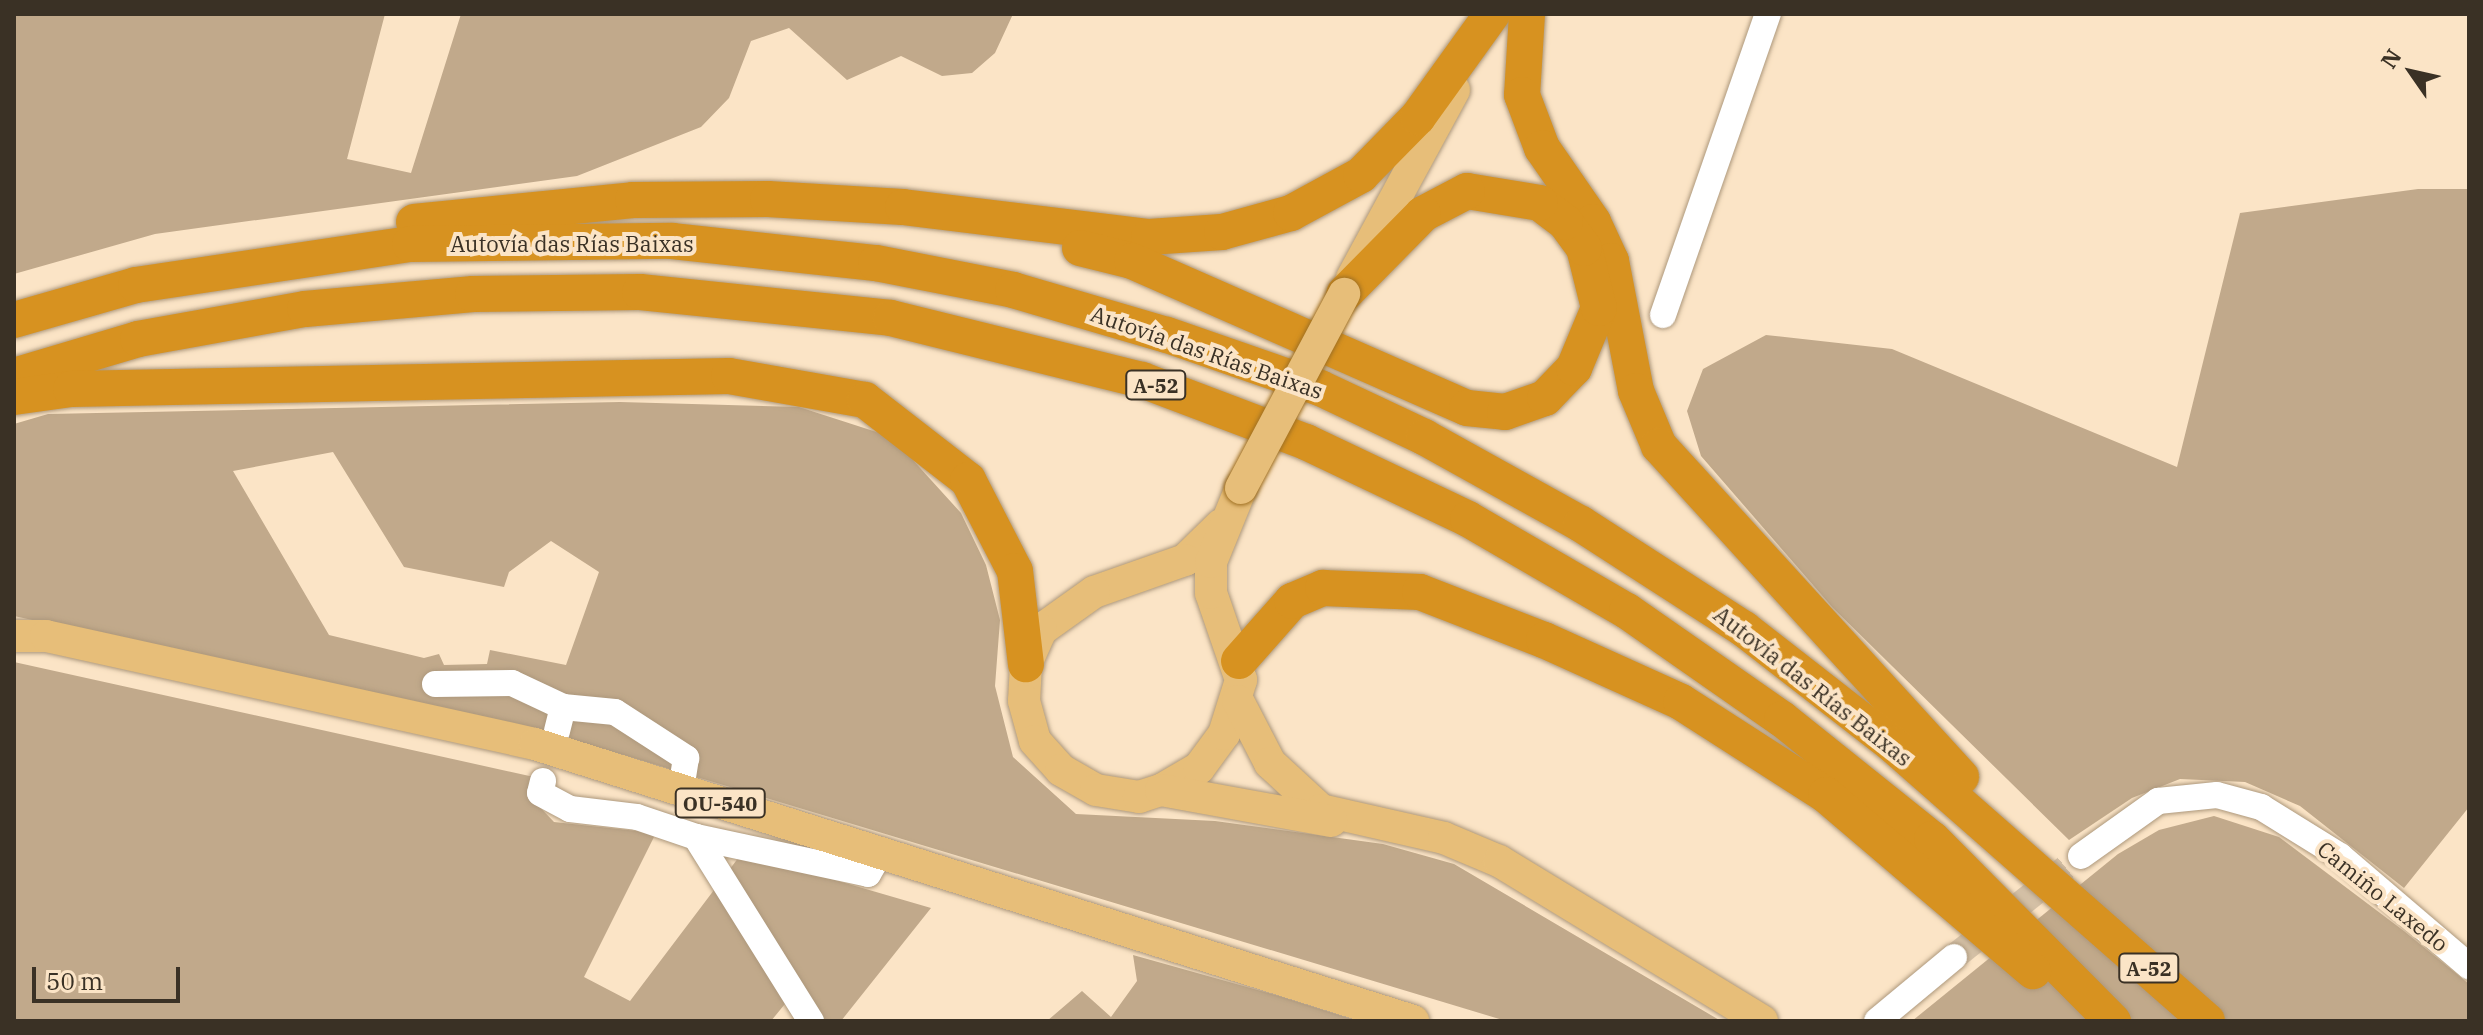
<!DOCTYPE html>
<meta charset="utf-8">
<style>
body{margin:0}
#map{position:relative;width:2483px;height:1035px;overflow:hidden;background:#fbe4c6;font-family:"IBM Plex Serif",serif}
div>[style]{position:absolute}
.forest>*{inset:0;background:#c1a98b}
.minor-tunnel>*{height:26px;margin-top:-13px;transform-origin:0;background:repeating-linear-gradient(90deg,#d4c0a6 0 26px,transparent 0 39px)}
.roads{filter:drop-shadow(0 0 2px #ad987c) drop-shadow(0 0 2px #ad987c)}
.minor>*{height:26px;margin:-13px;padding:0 13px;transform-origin:13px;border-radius:13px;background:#fff}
.major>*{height:32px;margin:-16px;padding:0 16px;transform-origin:16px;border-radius:16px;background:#e7be79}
.highway>*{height:36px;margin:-18px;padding:0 18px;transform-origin:18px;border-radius:18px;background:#d79220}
.bridges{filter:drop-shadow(0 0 2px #a07022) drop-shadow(0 0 2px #a07022)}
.major-bridge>*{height:32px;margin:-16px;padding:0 16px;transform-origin:16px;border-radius:16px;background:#e7be79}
span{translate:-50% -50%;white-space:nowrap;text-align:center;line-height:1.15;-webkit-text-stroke:8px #fbe4c6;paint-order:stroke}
.shield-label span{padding:2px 6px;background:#fbe4c6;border:2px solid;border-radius:6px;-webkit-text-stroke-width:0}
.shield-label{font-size:20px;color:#3a3125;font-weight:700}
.street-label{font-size:22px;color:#3a3125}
.frame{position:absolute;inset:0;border:16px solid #3a3125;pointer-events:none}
.north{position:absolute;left:2371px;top:32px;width:80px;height:80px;-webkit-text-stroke:6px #fbe4c6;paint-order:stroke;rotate:304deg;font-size:22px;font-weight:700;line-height:32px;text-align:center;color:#3a3125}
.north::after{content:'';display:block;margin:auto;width:28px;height:36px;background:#3a3125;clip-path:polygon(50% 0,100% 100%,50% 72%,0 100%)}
.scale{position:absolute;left:32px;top:967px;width:148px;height:36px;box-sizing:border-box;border:4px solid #3a3125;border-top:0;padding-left:10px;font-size:24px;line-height:28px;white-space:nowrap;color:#3a3125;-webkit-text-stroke:6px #fbe4c6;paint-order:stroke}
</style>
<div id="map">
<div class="forest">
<div style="clip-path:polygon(14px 14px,385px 14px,347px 159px,411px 173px,461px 14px,1013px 14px,995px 53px,972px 73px,942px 76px,901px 56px,847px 80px,789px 28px,751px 41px,729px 98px,701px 127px,577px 176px,155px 234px,14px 274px)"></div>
<div style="clip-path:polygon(2418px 189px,2469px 189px,2469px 807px,2404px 888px,2300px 806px,2245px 782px,2180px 779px,2132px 798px,2069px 840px,1833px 608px,1701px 456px,1687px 411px,1703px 369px,1766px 335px,1892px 349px,2177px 467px,2240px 213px)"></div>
<div style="clip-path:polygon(evenodd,620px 402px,799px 407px,892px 437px,961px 513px,986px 565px,1000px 620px,995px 686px,1013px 757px,1076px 814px,1215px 821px,1383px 844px,1454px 864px,1721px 1021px,1506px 1021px,544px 731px,14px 616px,14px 424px,48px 414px,620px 402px,333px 452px,404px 567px,504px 587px,509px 572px,551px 541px,599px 572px,566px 665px,490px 650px,487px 664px,444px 665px,439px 654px,424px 658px,329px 635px,233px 471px,333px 452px)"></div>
<div style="clip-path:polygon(14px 662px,534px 777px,534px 801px,554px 822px,656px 833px,584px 977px,630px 1001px,742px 853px,931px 908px,841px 1021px,802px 1021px,789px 999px,771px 1021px,14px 1021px)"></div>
<div style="clip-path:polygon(2214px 816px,2279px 837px,2404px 931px,2469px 984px,2469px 1021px,1912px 1021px,2118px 854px,2159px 830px)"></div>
<div style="clip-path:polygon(1133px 955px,1279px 996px,1358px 1021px,1047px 1021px,1082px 991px,1111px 1017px,1137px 981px)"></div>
</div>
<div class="minor-tunnel">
<div style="left:1954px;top:957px;width:162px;rotate:-38.5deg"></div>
</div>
<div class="roads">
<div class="minor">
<div style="left:1663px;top:315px;width:319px;rotate:-70.8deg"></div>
<div style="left:435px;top:684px;width:77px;rotate:-0.7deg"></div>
<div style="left:512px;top:683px;width:56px;rotate:25.2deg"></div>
<div style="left:563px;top:707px;width:52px;rotate:5.5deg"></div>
<div style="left:615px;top:712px;width:85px;rotate:32.9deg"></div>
<div style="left:686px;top:758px;width:32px;rotate:99deg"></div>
<div style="left:557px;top:731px;width:25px;rotate:-76deg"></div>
<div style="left:543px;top:781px;width:12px;rotate:104deg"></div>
<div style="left:540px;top:793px;width:34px;rotate:28deg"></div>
<div style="left:570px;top:809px;width:67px;rotate:6.8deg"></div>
<div style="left:637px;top:817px;width:62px;rotate:18.7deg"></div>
<div style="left:696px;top:837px;width:217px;rotate:58deg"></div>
<div style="left:696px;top:837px;width:176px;rotate:12.1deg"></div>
<div style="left:868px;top:874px;width:24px;rotate:-60deg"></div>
<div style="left:2081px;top:856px;width:95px;rotate:-35.5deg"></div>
<div style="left:2158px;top:801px;width:59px;rotate:-5.8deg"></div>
<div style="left:2217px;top:795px;width:46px;rotate:15.3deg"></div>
<div style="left:2261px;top:807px;width:93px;rotate:31.8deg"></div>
<div style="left:2340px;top:856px;width:170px;rotate:40.5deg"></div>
<div style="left:1877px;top:1021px;width:100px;rotate:-39.7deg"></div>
</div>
<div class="major">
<div style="left:1352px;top:278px;width:214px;rotate:-61.5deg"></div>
<div style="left:1221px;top:525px;width:50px;rotate:135.8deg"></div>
<div style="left:1185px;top:560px;width:96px;rotate:160.6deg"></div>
<div style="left:1094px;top:592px;width:65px;rotate:144.4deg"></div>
<div style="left:1041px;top:630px;width:37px;rotate:114deg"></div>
<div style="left:1026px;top:664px;width:37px;rotate:93deg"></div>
<div style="left:1024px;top:701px;width:41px;rotate:74.6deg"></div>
<div style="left:1035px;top:741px;width:39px;rotate:48deg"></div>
<div style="left:1061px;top:770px;width:40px;rotate:29.7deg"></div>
<div style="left:1096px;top:790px;width:44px;rotate:9.2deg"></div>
<div style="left:1139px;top:797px;width:23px;rotate:-18deg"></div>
<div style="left:1161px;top:790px;width:44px;rotate:-30.1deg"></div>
<div style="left:1199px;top:768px;width:42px;rotate:-53.7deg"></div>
<div style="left:1224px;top:734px;width:57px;rotate:-72.5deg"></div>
<div style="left:1241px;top:680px;width:92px;rotate:-109deg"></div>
<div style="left:1211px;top:593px;width:31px;rotate:-90deg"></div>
<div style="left:1211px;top:562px;width:80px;rotate:-67.9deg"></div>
<div style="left:14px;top:636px;width:32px"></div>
<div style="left:46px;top:636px;width:501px;rotate:12.45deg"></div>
<div style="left:535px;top:744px;width:921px;rotate:17.51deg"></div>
<div style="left:1238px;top:701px;width:70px;rotate:62.7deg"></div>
<div style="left:1270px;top:763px;width:69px;rotate:42.7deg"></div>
<div style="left:1321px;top:810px;width:126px;rotate:12.8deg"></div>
<div style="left:1444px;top:838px;width:60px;rotate:22.7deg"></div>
<div style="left:1499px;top:861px;width:308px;rotate:31.3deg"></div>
<div style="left:1161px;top:790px;width:173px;rotate:10.3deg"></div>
</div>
<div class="highway">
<div style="left:1527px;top:14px;width:81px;rotate:93.5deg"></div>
<div style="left:1522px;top:95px;width:57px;rotate:69.3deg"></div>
<div style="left:1542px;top:148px;width:90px;rotate:55.4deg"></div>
<div style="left:1593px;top:222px;width:43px;rotate:65.2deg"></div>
<div style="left:1611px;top:261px;width:132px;rotate:79.1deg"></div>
<div style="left:1636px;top:391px;width:60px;rotate:67.3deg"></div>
<div style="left:1659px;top:446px;width:448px;rotate:47.6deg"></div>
<div style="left:414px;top:222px;width:220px;rotate:-5.7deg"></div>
<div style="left:633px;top:200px;width:135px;rotate:-0.4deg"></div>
<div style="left:768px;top:199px;width:135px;rotate:3.4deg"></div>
<div style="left:903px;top:207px;width:248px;rotate:7deg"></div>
<div style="left:1149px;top:237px;width:73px;rotate:-3.9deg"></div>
<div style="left:1222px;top:232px;width:72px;rotate:-15.4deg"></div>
<div style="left:1291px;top:213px;width:80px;rotate:-28.5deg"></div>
<div style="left:1361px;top:175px;width:81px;rotate:-45.5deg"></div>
<div style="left:1418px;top:117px;width:127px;rotate:-54.3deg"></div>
<div style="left:1080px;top:248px;width:54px;rotate:14deg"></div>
<div style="left:1132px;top:261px;width:366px;rotate:23.7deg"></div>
<div style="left:1467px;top:408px;width:38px;rotate:6deg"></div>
<div style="left:1505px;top:412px;width:42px;rotate:-19.3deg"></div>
<div style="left:1545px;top:398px;width:42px;rotate:-46deg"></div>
<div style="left:1574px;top:368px;width:65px;rotate:-67.4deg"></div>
<div style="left:1599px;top:308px;width:62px;rotate:-104deg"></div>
<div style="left:1584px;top:248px;width:32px;rotate:-126deg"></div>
<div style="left:1565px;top:222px;width:31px;rotate:-143deg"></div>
<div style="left:1540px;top:203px;width:74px;rotate:-170.7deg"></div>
<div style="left:1467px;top:191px;width:50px;rotate:152.4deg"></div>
<div style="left:1423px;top:214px;width:112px;rotate:134.6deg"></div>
<div style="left:14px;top:320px;width:127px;rotate:-16deg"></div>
<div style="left:136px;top:285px;width:277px;rotate:-8.5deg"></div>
<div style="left:410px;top:244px;width:262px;rotate:-0.7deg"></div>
<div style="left:672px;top:241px;width:205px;rotate:6.2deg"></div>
<div style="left:876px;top:263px;width:140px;rotate:11.1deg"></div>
<div style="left:1013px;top:290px;width:160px;rotate:16.3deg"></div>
<div style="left:1167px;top:335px;width:162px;rotate:19.1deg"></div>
<div style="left:1320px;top:388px;width:115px;rotate:25.2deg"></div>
<div style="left:1424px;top:437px;width:179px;rotate:29deg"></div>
<div style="left:1581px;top:524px;width:194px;rotate:32.8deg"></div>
<div style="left:1744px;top:629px;width:189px;rotate:37.9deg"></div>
<div style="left:1893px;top:745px;width:418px;rotate:41.3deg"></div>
<div style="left:14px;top:376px;width:129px;rotate:-16.6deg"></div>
<div style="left:138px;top:339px;width:170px;rotate:-10.2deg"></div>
<div style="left:305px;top:309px;width:169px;rotate:-5.1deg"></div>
<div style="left:473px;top:294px;width:167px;rotate:-0.7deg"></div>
<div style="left:640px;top:292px;width:252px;rotate:5.9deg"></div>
<div style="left:891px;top:318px;width:259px;rotate:13.9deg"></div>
<div style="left:1142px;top:380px;width:175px;rotate:20.7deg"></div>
<div style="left:1306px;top:442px;width:179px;rotate:25.4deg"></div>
<div style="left:1468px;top:519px;width:184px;rotate:30.1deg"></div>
<div style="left:1627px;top:611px;width:189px;rotate:34.9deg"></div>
<div style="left:1782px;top:719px;width:192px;rotate:38.7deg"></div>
<div style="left:1932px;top:839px;width:257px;rotate:45.2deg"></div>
<div style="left:14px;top:397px;width:58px;rotate:-8deg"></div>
<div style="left:71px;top:389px;width:658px;rotate:-1.13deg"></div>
<div style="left:729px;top:376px;width:138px;rotate:10deg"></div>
<div style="left:865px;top:400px;width:130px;rotate:37.8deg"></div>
<div style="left:968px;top:480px;width:102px;rotate:62.7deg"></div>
<div style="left:1015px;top:571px;width:94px;rotate:83.3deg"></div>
<div style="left:1239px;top:661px;width:80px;rotate:-48.5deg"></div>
<div style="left:1292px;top:601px;width:34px;rotate:-23deg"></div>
<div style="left:1323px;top:588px;width:97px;rotate:2.4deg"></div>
<div style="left:1420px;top:592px;width:133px;rotate:21.2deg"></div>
<div style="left:1544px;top:640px;width:150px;rotate:24.3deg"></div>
<div style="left:1681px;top:702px;width:172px;rotate:32.7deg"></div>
<div style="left:1826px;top:795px;width:272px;rotate:40.4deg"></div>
</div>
</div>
<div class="bridges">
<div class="major-bridge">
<div style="left:1241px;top:488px;width:220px;rotate:-62deg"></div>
</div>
</div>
<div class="shield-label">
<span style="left:1156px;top:385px">A-52</span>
<span style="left:720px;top:803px">OU-540</span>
<span style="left:2149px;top:968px">A-52</span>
</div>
<div class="street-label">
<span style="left:572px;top:244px">Autovía das Rías Baixas</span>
<span style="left:1207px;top:352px;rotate:19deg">Autovía das Rías Baixas</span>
<span style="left:1813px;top:686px;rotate:38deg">Autovía das Rías Baixas</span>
<span style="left:2383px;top:896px;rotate:39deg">Camiño Laxedo</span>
</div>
<div class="frame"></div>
<div class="north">N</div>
<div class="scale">50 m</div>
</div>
